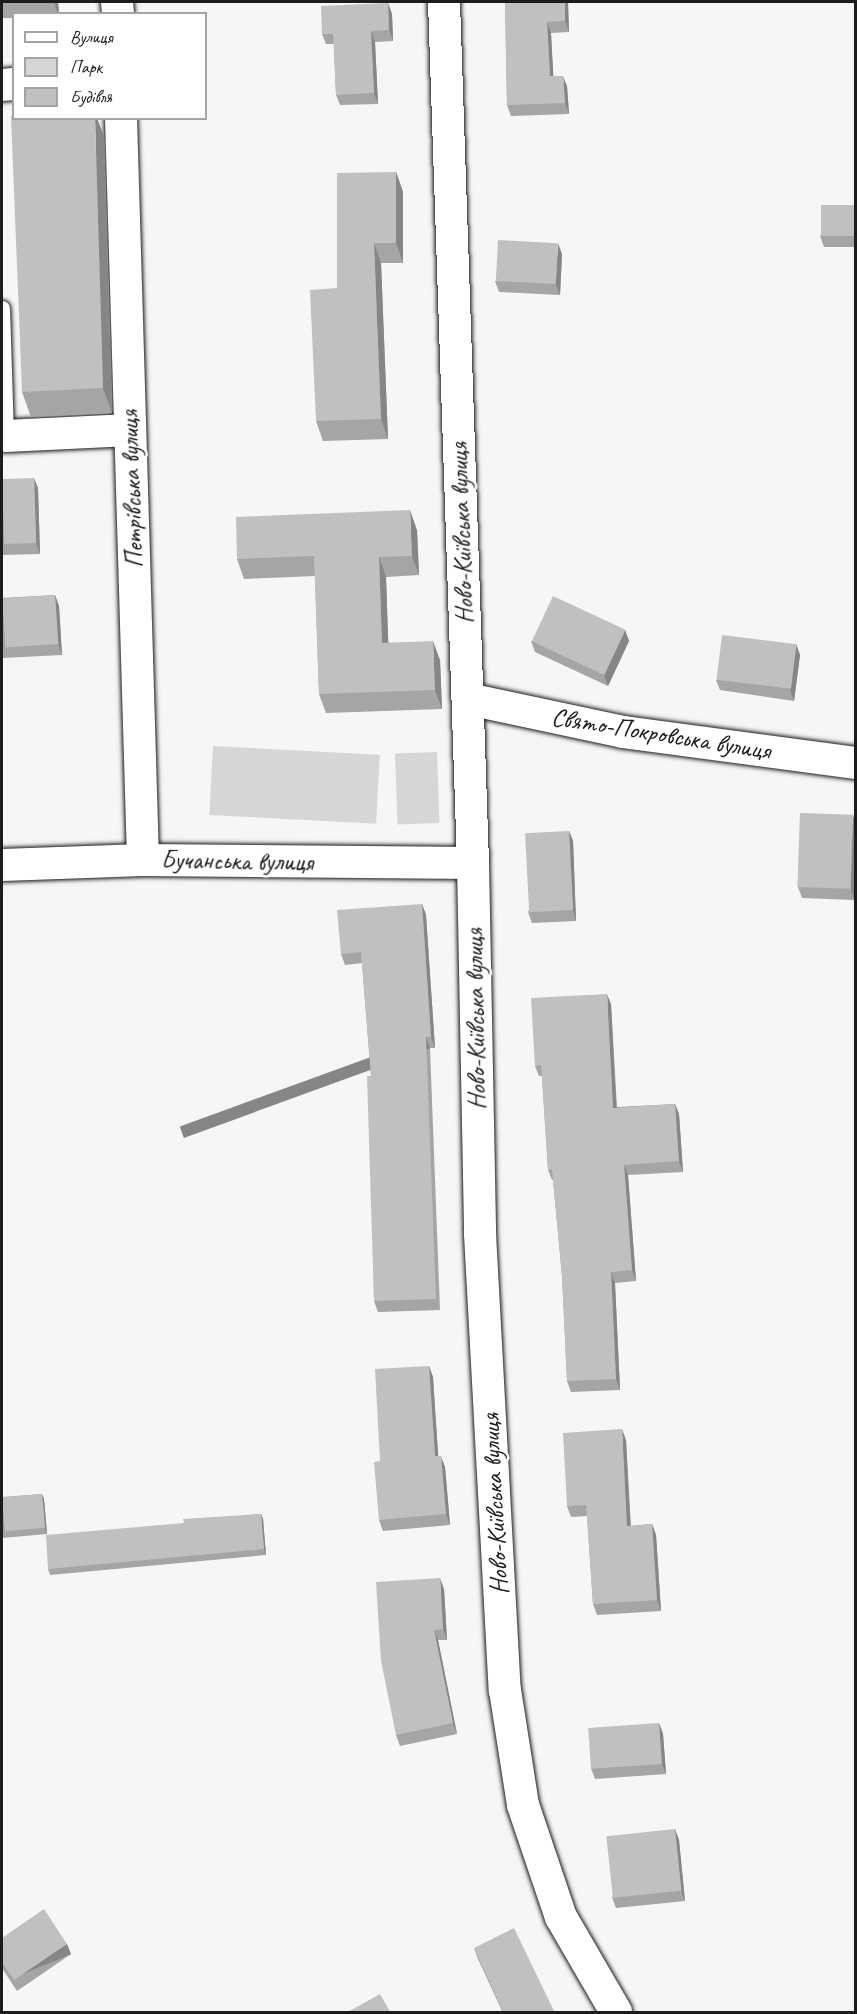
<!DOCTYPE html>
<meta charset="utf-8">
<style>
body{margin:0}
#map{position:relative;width:857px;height:2014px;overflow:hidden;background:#f6f6f6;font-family:Caveat,sans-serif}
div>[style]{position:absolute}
.green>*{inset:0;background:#d6d6d6;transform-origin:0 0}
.roads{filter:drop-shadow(0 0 2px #1c1c1c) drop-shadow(0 0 2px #1c1c1c)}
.service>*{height:15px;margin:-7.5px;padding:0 7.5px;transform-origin:7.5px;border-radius:7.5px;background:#fff}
.minor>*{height:32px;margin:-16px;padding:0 16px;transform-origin:16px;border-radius:16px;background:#fff}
.wall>*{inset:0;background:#a5a5a5}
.shaded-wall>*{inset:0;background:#868686;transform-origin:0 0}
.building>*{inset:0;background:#c0c0c0;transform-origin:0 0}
span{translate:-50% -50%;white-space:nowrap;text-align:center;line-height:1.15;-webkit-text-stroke:5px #fff;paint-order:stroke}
.street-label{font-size:26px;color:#1c1c1c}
.frame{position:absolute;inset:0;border:3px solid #1c1c1c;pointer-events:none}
.legend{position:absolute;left:12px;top:12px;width:195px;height:108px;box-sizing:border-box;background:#fff;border:2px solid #a4a4a4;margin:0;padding:8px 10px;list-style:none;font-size:18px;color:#1c1c1c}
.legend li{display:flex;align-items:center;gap:12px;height:30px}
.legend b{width:30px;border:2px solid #a4a4a4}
</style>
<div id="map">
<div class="green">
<div style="left:213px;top:746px;width:167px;height:69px;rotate:3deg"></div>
<div style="left:437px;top:752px;width:71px;height:42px;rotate:88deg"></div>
</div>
<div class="roads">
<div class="service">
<div style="left:2px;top:308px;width:128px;rotate:88.2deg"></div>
<div style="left:6px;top:436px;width:4px;rotate:180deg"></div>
</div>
<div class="minor">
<div style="left:117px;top:2px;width:12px;rotate:85deg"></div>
<div style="left:444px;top:2px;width:861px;rotate:88.07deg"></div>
<div style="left:473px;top:863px;width:371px;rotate:88.9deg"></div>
<div style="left:480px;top:1234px;width:457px;rotate:86.9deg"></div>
<div style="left:505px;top:1690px;width:116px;rotate:81.1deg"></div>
<div style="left:523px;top:1805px;width:118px;rotate:71.3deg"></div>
<div style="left:561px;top:1917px;width:110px;rotate:59.9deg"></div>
<div style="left:2px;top:85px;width:12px;rotate:-5deg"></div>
<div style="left:121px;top:118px;width:742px;rotate:88.3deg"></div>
<div style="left:6px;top:436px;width:124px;rotate:-2.8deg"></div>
<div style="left:468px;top:699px;width:158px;rotate:12deg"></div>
<div style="left:623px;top:732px;width:235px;rotate:7.6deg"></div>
<div style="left:2px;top:865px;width:141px;rotate:-2deg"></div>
<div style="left:143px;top:860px;width:330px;rotate:0.5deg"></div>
</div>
</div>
<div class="wall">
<div style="clip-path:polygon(2px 2px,58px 2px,59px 14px,14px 14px,14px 18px,2px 18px)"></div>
<div style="clip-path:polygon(505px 2px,568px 2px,569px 32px,551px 33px,553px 76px,567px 86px,569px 114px,511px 116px,507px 105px)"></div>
<div style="clip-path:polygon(388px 3px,392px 14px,393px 41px,375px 42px,378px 104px,340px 105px,336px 95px,334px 44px,326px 44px,322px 34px)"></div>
<div style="clip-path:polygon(104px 136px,112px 413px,31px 417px,22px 392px)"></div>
<div style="clip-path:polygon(396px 172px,403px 192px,403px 263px,381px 263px,388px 439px,323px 441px,316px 421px,337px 288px)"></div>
<div style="clip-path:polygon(855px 205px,855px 247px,824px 247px,820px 236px)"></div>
<div style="clip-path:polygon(562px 254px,560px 295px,499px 292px,495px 281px)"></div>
<div style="clip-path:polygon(2px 479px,38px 488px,40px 554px,2px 555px)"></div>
<div style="clip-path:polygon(417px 530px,419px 575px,386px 577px,388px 642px,440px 660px,442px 709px,326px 713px,319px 694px,315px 576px,244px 579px,237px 559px)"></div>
<div style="clip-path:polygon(55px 595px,59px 606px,62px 655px,2px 658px,2px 598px)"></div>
<div style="clip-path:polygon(625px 630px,629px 641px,608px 686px,535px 652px,531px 641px)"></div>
<div style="clip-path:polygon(796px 644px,800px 655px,794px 701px,720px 690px,716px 680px)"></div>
<div style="clip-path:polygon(855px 821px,854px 900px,802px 898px,798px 887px)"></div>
<div style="clip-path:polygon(569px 831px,573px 841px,576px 921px,532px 923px,528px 912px)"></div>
<div style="clip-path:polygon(422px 904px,426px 915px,435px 1048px,430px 1048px,440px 1310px,378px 1312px,374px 1301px,371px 1076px,362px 963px,345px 965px,341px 954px)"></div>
<div style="clip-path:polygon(611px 1004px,617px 1107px,675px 1104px,679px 1114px,683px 1172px,628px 1175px,636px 1281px,615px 1283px,620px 1390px,571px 1392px,567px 1381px,562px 1276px,553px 1180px,552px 1180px,548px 1170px,542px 1076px,539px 1076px,535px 1066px)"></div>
<div style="clip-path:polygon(429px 1366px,433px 1377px,438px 1456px,445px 1467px,450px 1525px,383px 1531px,379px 1520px,380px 1461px)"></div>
<div style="clip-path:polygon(626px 1440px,631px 1526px,652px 1524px,656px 1535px,661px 1611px,597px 1615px,593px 1604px,587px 1516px,571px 1517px,567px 1506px)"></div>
<div style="clip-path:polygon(42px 1494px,44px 1499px,47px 1534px,2px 1538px,2px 1497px)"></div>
<div style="clip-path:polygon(261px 1514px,263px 1519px,266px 1555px,50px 1575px,48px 1569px,184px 1523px)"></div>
<div style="clip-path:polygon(444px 1589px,447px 1640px,438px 1640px,457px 1734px,400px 1746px,396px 1735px)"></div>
<div style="clip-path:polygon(659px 1723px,663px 1734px,666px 1774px,595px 1779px,591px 1768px)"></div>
<div style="clip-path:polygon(675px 1829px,679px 1840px,685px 1901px,616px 1908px,612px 1897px)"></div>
<div style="clip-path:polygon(2px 1938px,71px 1954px,17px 1991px,2px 1968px)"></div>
<div style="clip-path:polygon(474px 1948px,555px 2013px,503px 2013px,478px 1959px)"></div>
</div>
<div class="shaded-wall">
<div style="clip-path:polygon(54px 2px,58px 2px,59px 14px,58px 14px)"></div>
<div style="clip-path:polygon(565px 2px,568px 2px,569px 32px,565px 21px)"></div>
<div style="clip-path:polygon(388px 3px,392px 14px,393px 41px,389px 30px)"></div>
<div style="clip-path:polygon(547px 22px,551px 33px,554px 87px,550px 76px)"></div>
<div style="clip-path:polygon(371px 31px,375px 42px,378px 104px,374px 93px)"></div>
<div style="clip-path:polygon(563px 76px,567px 86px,569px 114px,565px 103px)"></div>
<div style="clip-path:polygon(95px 118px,97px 118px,104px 136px,112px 413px,103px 388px)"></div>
<div style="clip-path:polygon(396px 172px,403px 192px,403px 263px,396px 243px)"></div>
<div style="clip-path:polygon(374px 243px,381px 263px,388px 439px,381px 419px)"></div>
<div style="clip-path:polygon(558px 243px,562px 254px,560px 295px,556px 285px)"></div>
<div style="clip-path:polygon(34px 478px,38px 488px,40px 554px,36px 543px)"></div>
<div style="clip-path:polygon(410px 510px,417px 530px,419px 575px,412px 556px)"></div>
<div style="clip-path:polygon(379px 557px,386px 577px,389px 662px,382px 643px)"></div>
<div style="clip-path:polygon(55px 595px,59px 606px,62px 655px,58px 644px)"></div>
<div style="clip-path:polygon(625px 630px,629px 641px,608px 686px,604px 675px)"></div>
<div style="clip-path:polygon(433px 641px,440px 660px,442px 709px,435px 690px)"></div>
<div style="clip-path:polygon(796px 644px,800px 655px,794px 701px,790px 690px)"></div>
<div style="clip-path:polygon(853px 815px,855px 821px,854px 900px,851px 889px)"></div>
<div style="clip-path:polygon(569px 831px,573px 841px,576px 921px,573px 910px)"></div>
<div style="clip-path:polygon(422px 904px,426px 915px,435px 1048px,431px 1037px)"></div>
<div style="clip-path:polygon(607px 994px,611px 1004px,617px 1118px,613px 1108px)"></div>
<div style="left:426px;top:1037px;width:12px;height:262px;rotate:70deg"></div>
<div style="clip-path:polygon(675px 1104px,679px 1114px,683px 1172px,679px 1161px)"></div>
<div style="clip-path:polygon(624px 1165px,628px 1175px,636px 1281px,632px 1270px)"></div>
<div style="clip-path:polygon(611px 1272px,615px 1283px,620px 1390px,616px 1379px)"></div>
<div style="clip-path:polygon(429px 1366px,433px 1377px,439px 1467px,435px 1456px)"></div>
<div style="clip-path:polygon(622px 1429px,626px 1440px,631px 1537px,627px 1526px)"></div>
<div style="clip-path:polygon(441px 1456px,445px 1467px,450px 1525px,446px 1514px)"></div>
<div style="clip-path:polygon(42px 1494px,44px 1499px,47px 1534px,45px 1528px)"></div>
<div style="clip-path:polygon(261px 1514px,263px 1519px,266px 1555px,264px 1549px)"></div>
<div style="clip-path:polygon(652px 1524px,656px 1535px,661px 1611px,657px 1600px)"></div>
<div style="clip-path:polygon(440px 1578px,444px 1589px,447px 1640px,443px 1629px)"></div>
<div style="clip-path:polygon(434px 1630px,438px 1640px,457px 1734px,453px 1723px)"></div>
<div style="clip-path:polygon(659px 1723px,663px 1734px,666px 1774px,662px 1764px)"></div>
<div style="clip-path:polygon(675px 1829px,679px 1840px,685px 1901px,681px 1891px)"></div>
<div style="left:67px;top:1944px;width:11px;height:64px;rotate:68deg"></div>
</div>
<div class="building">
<div style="clip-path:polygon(505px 2px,565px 2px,565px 21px,547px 22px,550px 76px,563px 76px,565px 103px,507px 105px)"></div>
<div style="clip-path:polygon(388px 3px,389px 30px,371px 31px,374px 93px,336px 95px,333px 34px,322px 34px,321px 6px)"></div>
<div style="clip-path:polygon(11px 116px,14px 116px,14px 118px,95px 118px,103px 388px,22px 392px)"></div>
<div style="clip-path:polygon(396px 172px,396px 243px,374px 243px,381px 419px,316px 421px,310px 290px,337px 288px,337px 173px)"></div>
<div style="left:821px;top:205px;width:34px;height:31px"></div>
<div style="left:498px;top:240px;width:60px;height:41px;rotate:3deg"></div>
<div style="left:34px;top:478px;width:65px;height:32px;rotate:88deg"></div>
<div style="clip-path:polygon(410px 510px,412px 556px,379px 557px,382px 643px,433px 641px,435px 690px,319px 694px,314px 556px,237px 559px,236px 517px)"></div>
<div style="left:55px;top:595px;width:49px;height:53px;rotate:86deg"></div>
<div style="left:553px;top:596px;width:80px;height:50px;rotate:25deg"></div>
<div style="left:722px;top:635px;width:75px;height:45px;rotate:7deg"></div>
<div style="left:800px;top:813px;width:53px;height:74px;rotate:2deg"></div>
<div style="left:569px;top:831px;width:79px;height:44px;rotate:87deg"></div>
<div style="clip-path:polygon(422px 904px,431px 1037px,426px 1037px,436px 1299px,374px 1301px,367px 1076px,371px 1076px,361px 952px,341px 954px,337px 910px)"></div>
<div style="clip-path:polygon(607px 994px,613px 1108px,675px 1104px,679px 1161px,624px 1165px,632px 1270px,611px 1272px,616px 1379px,567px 1381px,562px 1276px,552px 1169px,548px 1170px,541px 1065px,535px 1066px,531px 998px)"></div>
<div style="clip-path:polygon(429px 1366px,435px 1456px,441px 1456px,446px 1514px,379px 1520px,374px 1462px,380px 1461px,375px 1369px)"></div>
<div style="clip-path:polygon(622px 1429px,627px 1526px,652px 1524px,657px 1600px,593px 1604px,586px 1505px,567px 1506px,563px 1433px)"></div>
<div style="left:42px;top:1494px;width:34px;height:40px;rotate:85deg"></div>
<div style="clip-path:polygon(261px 1514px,264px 1549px,48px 1569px,46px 1535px,184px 1523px,183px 1519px)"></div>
<div style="clip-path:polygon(440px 1578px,443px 1629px,434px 1630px,453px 1723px,396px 1735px,381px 1661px,376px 1582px)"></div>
<div style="left:659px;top:1723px;width:41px;height:71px;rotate:86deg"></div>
<div style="left:675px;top:1829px;width:62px;height:69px;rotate:84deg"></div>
<div style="clip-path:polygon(44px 1909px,67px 1944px,14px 1980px,2px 1963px,2px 1938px)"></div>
<div style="clip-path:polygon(514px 1928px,555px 2013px,504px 2013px,474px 1948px)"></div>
<div style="clip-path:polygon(380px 1994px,391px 2013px,346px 2013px)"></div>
</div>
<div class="street-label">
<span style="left:132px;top:489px;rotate:-92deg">Петрівська вулиця</span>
<span style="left:462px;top:533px;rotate:-92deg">Ново-Київська вулиця</span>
<span style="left:661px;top:734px;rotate:9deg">Свято-Покровська вулиця</span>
<span style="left:237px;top:861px;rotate:1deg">Бучанська вулиця</span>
<span style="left:476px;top:1019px;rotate:-91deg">Ново-Київська вулиця</span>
<span style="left:495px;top:1504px;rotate:-93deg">Ново-Київська вулиця</span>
</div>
<div class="frame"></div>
<ul class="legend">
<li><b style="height:8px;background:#fff"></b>Вулиця</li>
<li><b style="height:16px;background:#d6d6d6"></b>Парк</li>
<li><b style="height:16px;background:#c0c0c0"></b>Будівля</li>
</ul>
</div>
